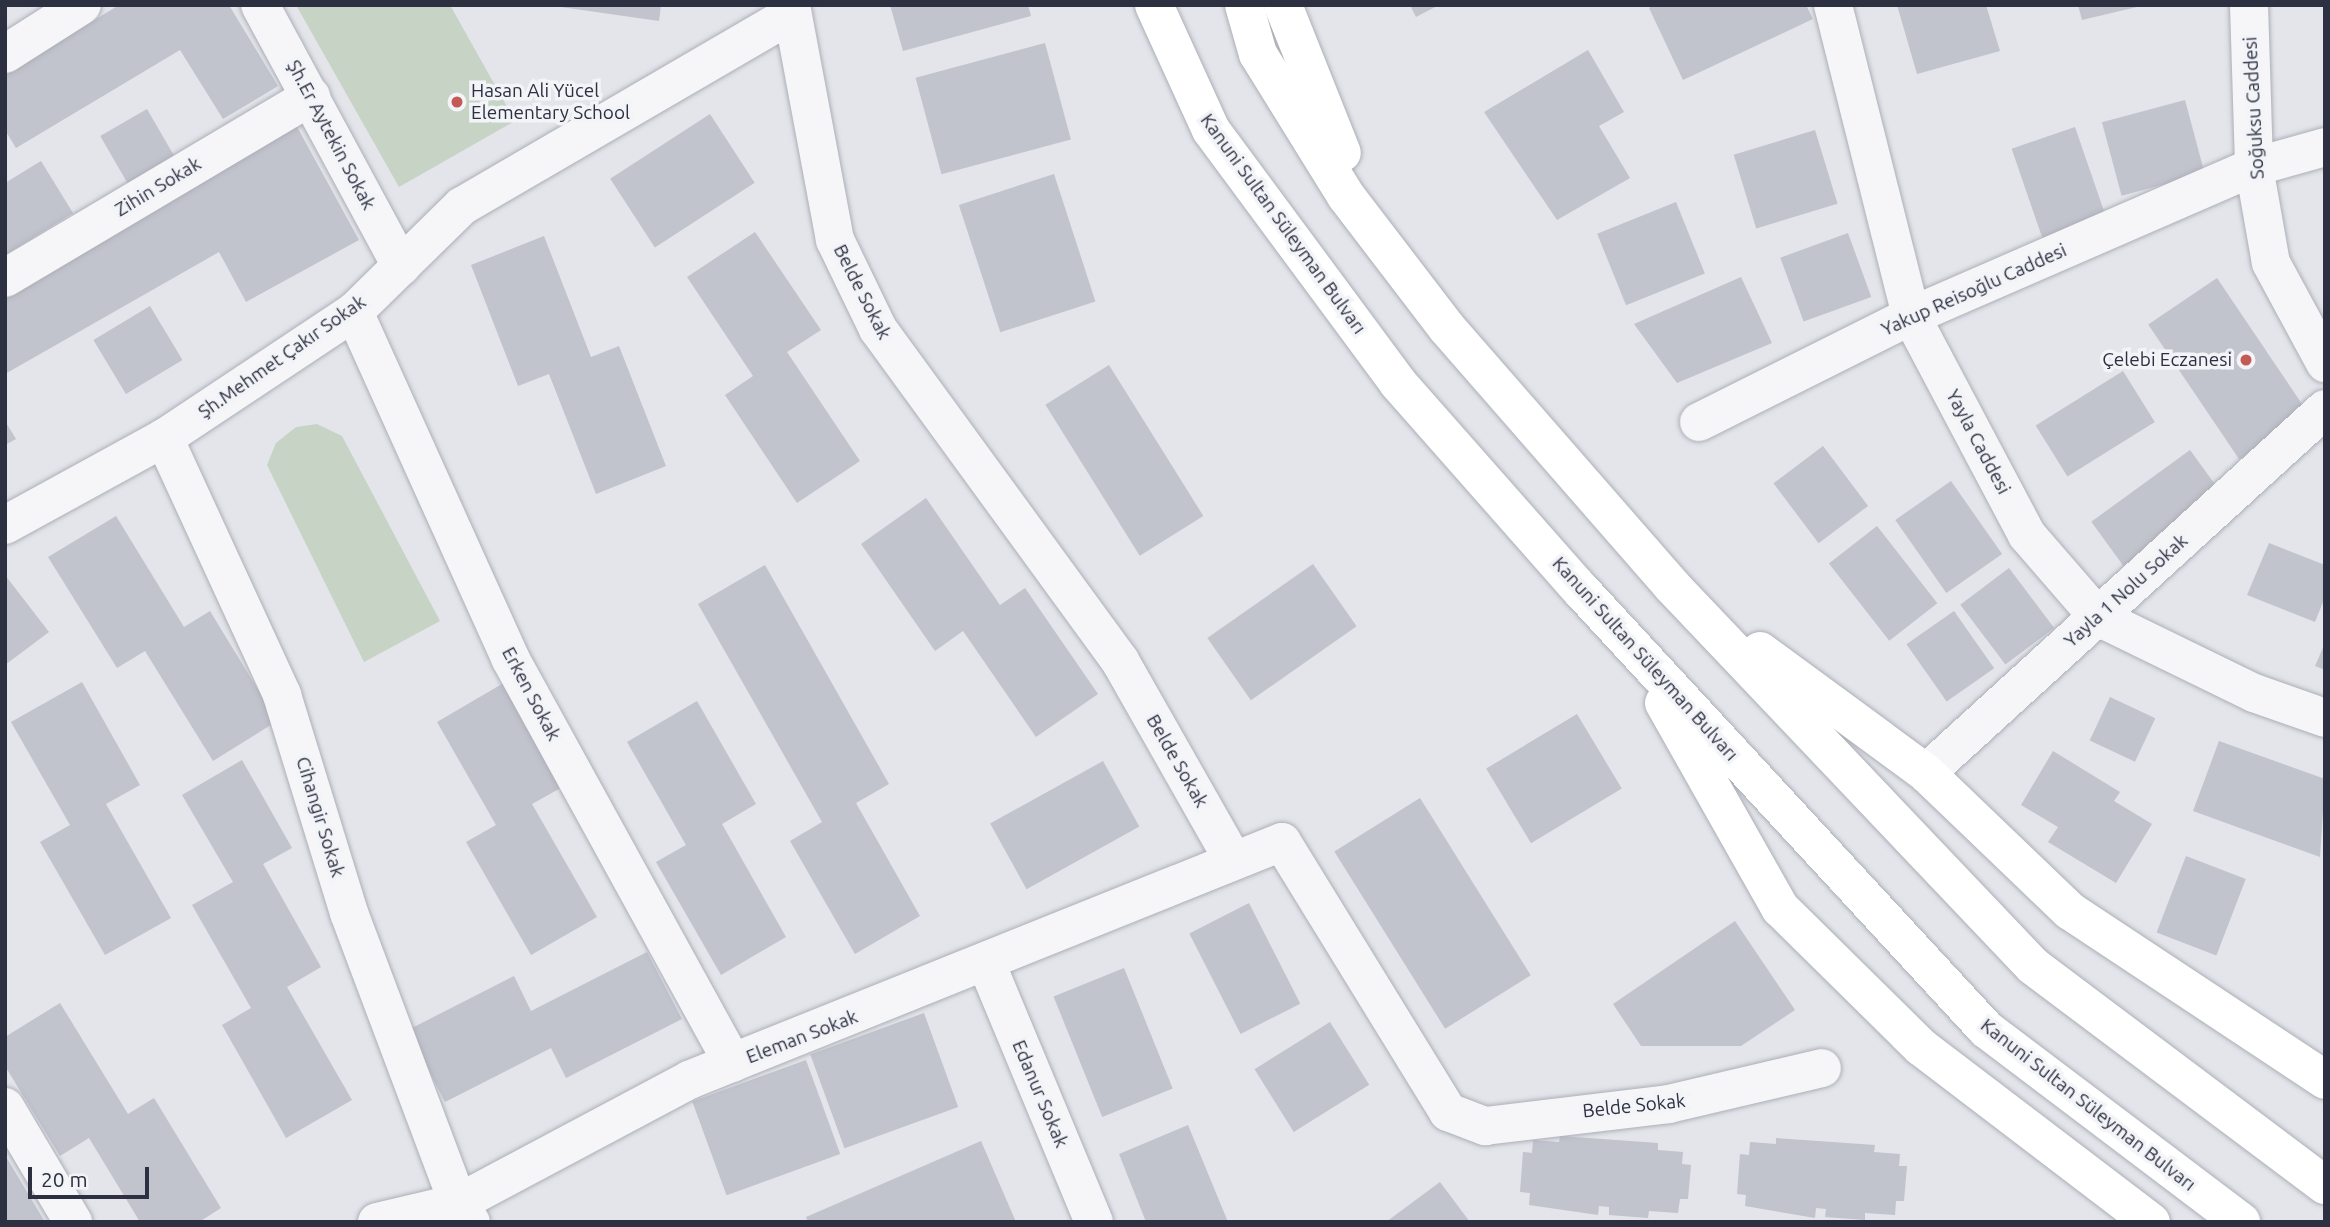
<!DOCTYPE html>
<meta charset="utf-8">
<style>
body{margin:0}
#map{position:relative;width:2330px;height:1227px;overflow:hidden;background:#e3e5ea;font-family:Ubuntu,sans-serif}
div>[style]{position:absolute}
.green>*{inset:0;background:#c6d3c5}
.building>*{inset:0;background:#c1c3cd;transform-origin:0 0}
.roads{filter:drop-shadow(0 0 2px #acafb7) drop-shadow(0 0 2px #acafb7)}
.minor>*{height:38px;margin:-19px;padding:0 19px;transform-origin:19px;border-radius:19px;background:#f6f6f9}
.tertiary>*{height:38px;margin:-19px;padding:0 19px;transform-origin:19px;border-radius:19px;background:#f6f6f9}
.primary>*{height:38px;margin:-19px;padding:0 19px;transform-origin:19px;border-radius:19px;background:#fff}
.dots>*{width:19px;height:19px;translate:-50% -50%;box-sizing:border-box;border:4px solid #f3f4f8;border-radius:50%}
span{translate:-50% -50%;white-space:nowrap;text-align:center;line-height:1.15;-webkit-text-stroke:7px #f3f4f8;paint-order:stroke}
.poi-label{font-size:19px;color:#2d3041}
.left{translate:0 -50%;text-align:left}
.right{translate:-100% -50%;text-align:right}
.street-label{font-size:19px;color:#2d3041}
.frame{position:absolute;inset:0;border:7px solid #2d3041;pointer-events:none}
.scale{position:absolute;left:28px;top:1167px;width:121px;height:32px;box-sizing:border-box;border:4px solid #2d3041;border-top:0;padding-left:9px;font-size:21px;line-height:24px;white-space:nowrap;color:#2d3041;-webkit-text-stroke:5px #f3f4f8;paint-order:stroke}
</style>
<div id="map">
<div class="green">
<div style="clip-path:polygon(296px 5px,450px 5px,515px 121px,399px 187px)"></div>
<div style="clip-path:polygon(317px 424px,342px 436px,440px 621px,364px 662px,267px 465px,276px 443px,296px 427px)"></div>
</div>
<div class="building">
<div style="clip-path:polygon(119px 5px,229px 5px,278px 86px,223px 119px,180px 50px,16px 148px,5px 130px,5px 75px)"></div>
<div style="clip-path:polygon(547px 5px,661px 5px,659px 21px)"></div>
<div style="clip-path:polygon(890px 5px,1028px 5px,1031px 16px,903px 51px)"></div>
<div style="clip-path:polygon(1410px 5px,1439px 5px,1416px 17px)"></div>
<div style="clip-path:polygon(1654px 5px,1806px 5px,1813px 19px,1683px 80px,1649px 8px)"></div>
<div style="clip-path:polygon(1897px 5px,1986px 5px,2000px 51px,1917px 74px)"></div>
<div style="clip-path:polygon(2078px 5px,2140px 5px,2141px 6px,2082px 20px)"></div>
<div style="left:1045px;top:43px;width:100px;height:134px;rotate:75deg"></div>
<div style="clip-path:polygon(1588px 50px,1624px 112px,1599px 126px,1630px 178px,1557px 220px,1484px 112px)"></div>
<div style="left:2185px;top:100px;width:76px;height:86px;rotate:75deg"></div>
<div style="left:147px;top:109px;width:59px;height:54px;rotate:60deg"></div>
<div style="left:710px;top:114px;width:82px;height:119px;rotate:57deg"></div>
<div style="clip-path:polygon(296px 125px,359px 240px,246px 302px,219px 252px,5px 374px,5px 290px)"></div>
<div style="left:2075px;top:127px;width:100px;height:67px;rotate:71deg"></div>
<div style="left:1815px;top:130px;width:77px;height:85px;rotate:73deg"></div>
<div style="clip-path:polygon(41px 161px,73px 213px,5px 255px,5px 183px)"></div>
<div style="left:1054px;top:174px;width:134px;height:100px;rotate:72deg"></div>
<div style="left:1676px;top:202px;width:77px;height:85px;rotate:68deg"></div>
<div style="clip-path:polygon(755px 232px,821px 330px,787px 352px,860px 461px,797px 503px,725px 395px,753px 376px,687px 277px)"></div>
<div style="left:1848px;top:233px;width:68px;height:72px;rotate:70deg"></div>
<div style="clip-path:polygon(544px 236px,591px 357px,619px 346px,666px 466px,596px 494px,549px 374px,518px 386px,471px 265px)"></div>
<div style="clip-path:polygon(1741px 277px,1772px 343px,1677px 383px,1634px 324px)"></div>
<div style="left:2217px;top:278px;width:163px;height:83px;rotate:56deg"></div>
<div style="left:150px;top:306px;width:63px;height:66px;rotate:59deg"></div>
<div style="left:1109px;top:365px;width:178px;height:75px;rotate:58deg"></div>
<div style="left:2123px;top:371px;width:60px;height:103px;rotate:58deg"></div>
<div style="clip-path:polygon(5px 421px,16px 439px,5px 445px)"></div>
<div style="left:1823px;top:446px;width:75px;height:62px;rotate:53deg"></div>
<div style="left:2190px;top:450px;width:61px;height:122px;rotate:54deg"></div>
<div style="left:1951px;top:481px;width:89px;height:68px;rotate:55deg"></div>
<div style="clip-path:polygon(926px 498px,1000px 605px,1025px 588px,1098px 694px,1036px 737px,963px 631px,935px 651px,861px 544px)"></div>
<div style="clip-path:polygon(116px 516px,184px 627px,210px 611px,277px 721px,213px 761px,145px 651px,117px 668px,48px 557px)"></div>
<div style="left:1877px;top:526px;width:98px;height:61px;rotate:52deg"></div>
<div style="clip-path:polygon(2269px 543px,2325px 565px,2325px 597px,2315px 622px,2247px 595px)"></div>
<div style="left:1313px;top:564px;width:76px;height:129px;rotate:55deg"></div>
<div style="clip-path:polygon(765px 565px,889px 784px,856px 803px,920px 916px,855px 954px,790px 841px,822px 822px,698px 604px)"></div>
<div style="left:2009px;top:568px;width:75px;height:61px;rotate:53deg"></div>
<div style="clip-path:polygon(5px 575px,49px 632px,5px 665px)"></div>
<div style="left:1954px;top:611px;width:70px;height:58px;rotate:55deg"></div>
<div style="clip-path:polygon(2325px 643px,2325px 670px,2315px 666px)"></div>
<div style="clip-path:polygon(507px 681px,566px 785px,532px 804px,597px 917px,531px 955px,466px 842px,496px 825px,437px 722px)"></div>
<div style="clip-path:polygon(82px 682px,140px 785px,106px 804px,171px 918px,105px 955px,40px 842px,70px 825px,11px 722px)"></div>
<div style="left:2110px;top:697px;width:50px;height:48px;rotate:25deg"></div>
<div style="clip-path:polygon(697px 701px,756px 804px,722px 824px,786px 937px,721px 975px,656px 862px,686px 845px,627px 742px)"></div>
<div style="left:1577px;top:714px;width:87px;height:106px;rotate:59deg"></div>
<div style="clip-path:polygon(2219px 741px,2325px 779px,2320px 857px,2193px 811px)"></div>
<div style="clip-path:polygon(2053px 751px,2120px 792px,2114px 801px,2152px 824px,2116px 883px,2048px 842px,2058px 827px,2021px 805px)"></div>
<div style="clip-path:polygon(242px 760px,292px 848px,263px 864px,321px 967px,287px 987px,352px 1100px,286px 1138px,222px 1025px,251px 1008px,192px 905px,233px 882px,182px 795px)"></div>
<div style="left:1103px;top:761px;width:75px;height:129px;rotate:61deg"></div>
<div style="left:1420px;top:798px;width:209px;height:101px;rotate:58deg"></div>
<div style="left:2186px;top:856px;width:64px;height:82px;rotate:21deg"></div>
<div style="left:1249px;top:903px;width:113px;height:67px;rotate:63deg"></div>
<div style="clip-path:polygon(1735px 921px,1795px 1010px,1741px 1046px,1641px 1046px,1613px 1004px)"></div>
<div style="clip-path:polygon(647px 952px,682px 1019px,566px 1078px,551px 1048px,445px 1102px,408px 1030px,514px 976px,531px 1011px)"></div>
<div style="left:1124px;top:968px;width:130px;height:76px;rotate:68deg"></div>
<div style="clip-path:polygon(60px 1003px,128px 1114px,154px 1098px,221px 1208px,199px 1222px,140px 1222px,89px 1138px,60px 1156px,5px 1066px,5px 1037px)"></div>
<div style="left:924px;top:1013px;width:100px;height:121px;rotate:70deg"></div>
<div style="left:1330px;top:1022px;width:74px;height:89px;rotate:58deg"></div>
<div style="left:806px;top:1060px;width:100px;height:121px;rotate:70deg"></div>
<div style="clip-path:polygon(1188px 1125px,1228px 1222px,1146px 1222px,1119px 1154px)"></div>
<div style="clip-path:polygon(1560px 1136px,1658px 1143px,1658px 1150px,1683px 1152px,1682px 1164px,1691px 1165px,1688px 1199px,1680px 1199px,1678px 1213px,1649px 1211px,1648px 1218px,1609px 1215px,1609px 1207px,1599px 1206px,1598px 1215px,1529px 1205px,1530px 1193px,1520px 1192px,1523px 1152px,1532px 1153px,1533px 1140px,1559px 1142px)"></div>
<div style="clip-path:polygon(1776px 1138px,1875px 1145px,1874px 1152px,1900px 1154px,1899px 1166px,1907px 1166px,1904px 1201px,1896px 1201px,1895px 1215px,1865px 1213px,1865px 1220px,1825px 1217px,1826px 1209px,1816px 1208px,1815px 1218px,1745px 1206px,1746px 1195px,1737px 1194px,1740px 1154px,1749px 1155px,1750px 1142px,1776px 1144px)"></div>
<div style="clip-path:polygon(981px 1141px,1016px 1222px,808px 1222px,806px 1217px)"></div>
<div style="clip-path:polygon(5px 1155px,45px 1222px,5px 1222px)"></div>
<div style="clip-path:polygon(1440px 1182px,1470px 1222px,1386px 1222px)"></div>
</div>
<div class="roads">
<div class="minor">
<div style="left:260px;top:5px;width:297px;rotate:61.6deg"></div>
<div style="left:791px;top:5px;width:239px;rotate:79.4deg"></div>
<div style="left:835px;top:240px;width:99px;rotate:64.2deg"></div>
<div style="left:878px;top:329px;width:411px;rotate:53.9deg"></div>
<div style="left:1120px;top:661px;width:229px;rotate:60.4deg"></div>
<div style="left:1833px;top:5px;width:321px;rotate:75.9deg"></div>
<div style="left:1911px;top:316px;width:248px;rotate:62.1deg"></div>
<div style="left:2027px;top:535px;width:108px;rotate:49.1deg"></div>
<div style="left:2098px;top:617px;width:174px;rotate:26deg"></div>
<div style="left:2254px;top:693px;width:75px;rotate:19.4deg"></div>
<div style="left:5px;top:54px;width:91px;rotate:-32.5deg"></div>
<div style="left:5px;top:278px;width:356px;rotate:-30.7deg"></div>
<div style="left:354px;top:312px;width:380px;rotate:65.7deg"></div>
<div style="left:510px;top:658px;width:462px;rotate:61.2deg"></div>
<div style="left:1699px;top:422px;width:237px;rotate:-26.6deg"></div>
<div style="left:1911px;top:316px;width:374px;rotate:-23.5deg"></div>
<div style="left:2254px;top:167px;width:74px;rotate:-15.7deg"></div>
<div style="left:164px;top:438px;width:283px;rotate:65.3deg"></div>
<div style="left:282px;top:695px;width:228px;rotate:72.9deg"></div>
<div style="left:349px;top:913px;width:310px;rotate:69.4deg"></div>
<div style="left:458px;top:1203px;width:23px;rotate:56deg"></div>
<div style="left:5px;top:525px;width:181px;rotate:-28.7deg"></div>
<div style="left:164px;top:438px;width:228px;rotate:-33.6deg"></div>
<div style="left:354px;top:312px;width:151px;rotate:-44.5deg"></div>
<div style="left:462px;top:206px;width:382px;rotate:-30.2deg"></div>
<div style="left:1926px;top:773px;width:540px;rotate:-42.37deg"></div>
<div style="left:987px;top:965px;width:278px;rotate:67.4deg"></div>
<div style="left:5px;top:1107px;width:134px;rotate:59.4deg"></div>
<div style="left:377px;top:1222px;width:83px;rotate:-13.2deg"></div>
<div style="left:458px;top:1203px;width:262px;rotate:-28deg"></div>
<div style="left:689px;top:1080px;width:639px;rotate:-21.87deg"></div>
<div style="left:1282px;top:842px;width:317px;rotate:58.4deg"></div>
<div style="left:1448px;top:1112px;width:40px;rotate:21deg"></div>
<div style="left:1485px;top:1126px;width:185px;rotate:-6.8deg"></div>
<div style="left:1669px;top:1104px;width:157px;rotate:-13.2deg"></div>
</div>
<div class="tertiary">
<div style="left:2249px;top:5px;width:162px;rotate:88.2deg"></div>
<div style="left:2254px;top:167px;width:97px;rotate:80deg"></div>
<div style="left:2271px;top:263px;width:114px;rotate:61.6deg"></div>
</div>
<div class="primary">
<div style="left:1154px;top:5px;width:137px;rotate:65.5deg"></div>
<div style="left:1211px;top:130px;width:315px;rotate:53.5deg"></div>
<div style="left:1398px;top:383px;width:272px;rotate:48.6deg"></div>
<div style="left:1578px;top:587px;width:602px;rotate:47.29deg"></div>
<div style="left:1986px;top:1029px;width:320px;rotate:37.1deg"></div>
<div style="left:1244px;top:5px;width:51px;rotate:74.1deg"></div>
<div style="left:1258px;top:54px;width:167px;rotate:58.2deg"></div>
<div style="left:1346px;top:196px;width:166px;rotate:52.6deg"></div>
<div style="left:1447px;top:328px;width:342px;rotate:48.9deg"></div>
<div style="left:1672px;top:586px;width:524px;rotate:46.47deg"></div>
<div style="left:2033px;top:966px;width:365px;rotate:36.9deg"></div>
<div style="left:1283px;top:5px;width:159px;rotate:68.3deg"></div>
<div style="left:1760px;top:651px;width:206px;rotate:36.3deg"></div>
<div style="left:1926px;top:773px;width:199px;rotate:43.8deg"></div>
<div style="left:2070px;top:911px;width:306px;rotate:33.5deg"></div>
<div style="left:1664px;top:703px;width:236px;rotate:60.5deg"></div>
<div style="left:1780px;top:908px;width:198px;rotate:44.6deg"></div>
<div style="left:1921px;top:1047px;width:289px;rotate:37.3deg"></div>
</div>
</div>
<div class="dots">
<div style="left:457px;top:102px;background:#c35a55"></div>
<div style="left:2246px;top:360px;background:#c35a55"></div>
</div>
<div class="poi-label">
<span class="left" style="left:471px;top:102px">Hasan Ali Yücel<br>Elementary School</span>
<span class="right" style="left:2232px;top:360px">Çelebi Eczanesi</span>
</div>
<div class="street-label">
<span style="left:2254px;top:108px;rotate:-93deg">Soğuksu Caddesi</span>
<span style="left:331px;top:135px;rotate:62deg">Şh.Er Aytekin Sokak</span>
<span style="left:158px;top:187px;rotate:-31deg">Zihin Sokak</span>
<span style="left:1283px;top:224px;rotate:54deg">Kanuni Sultan Süleyman Bulvarı</span>
<span style="left:1974px;top:290px;rotate:-24deg">Yakup Reisoğlu Caddesi</span>
<span style="left:862px;top:292px;rotate:63deg">Belde Sokak</span>
<span style="left:282px;top:357px;rotate:-35deg">Şh.Mehmet Çakır Sokak</span>
<span style="left:1978px;top:442px;rotate:62deg">Yayla Caddesi</span>
<span style="left:2126px;top:591px;rotate:-42deg">Yayla 1 Nolu Sokak</span>
<span style="left:1645px;top:659px;rotate:48deg">Kanuni Sultan Süleyman Bulvarı</span>
<span style="left:531px;top:694px;rotate:62deg">Erken Sokak</span>
<span style="left:1177px;top:761px;rotate:60deg">Belde Sokak</span>
<span style="left:320px;top:817px;rotate:73deg">Cihangir Sokak</span>
<span style="left:802px;top:1037px;rotate:-21deg">Eleman Sokak</span>
<span style="left:1040px;top:1094px;rotate:67deg">Edanur Sokak</span>
<span style="left:2088px;top:1105px;rotate:38deg">Kanuni Sultan Süleyman Bulvarı</span>
<span style="left:1634px;top:1106px;rotate:-6deg">Belde Sokak</span>
</div>
<div class="frame"></div>
<div class="scale">20 m</div>
</div>
